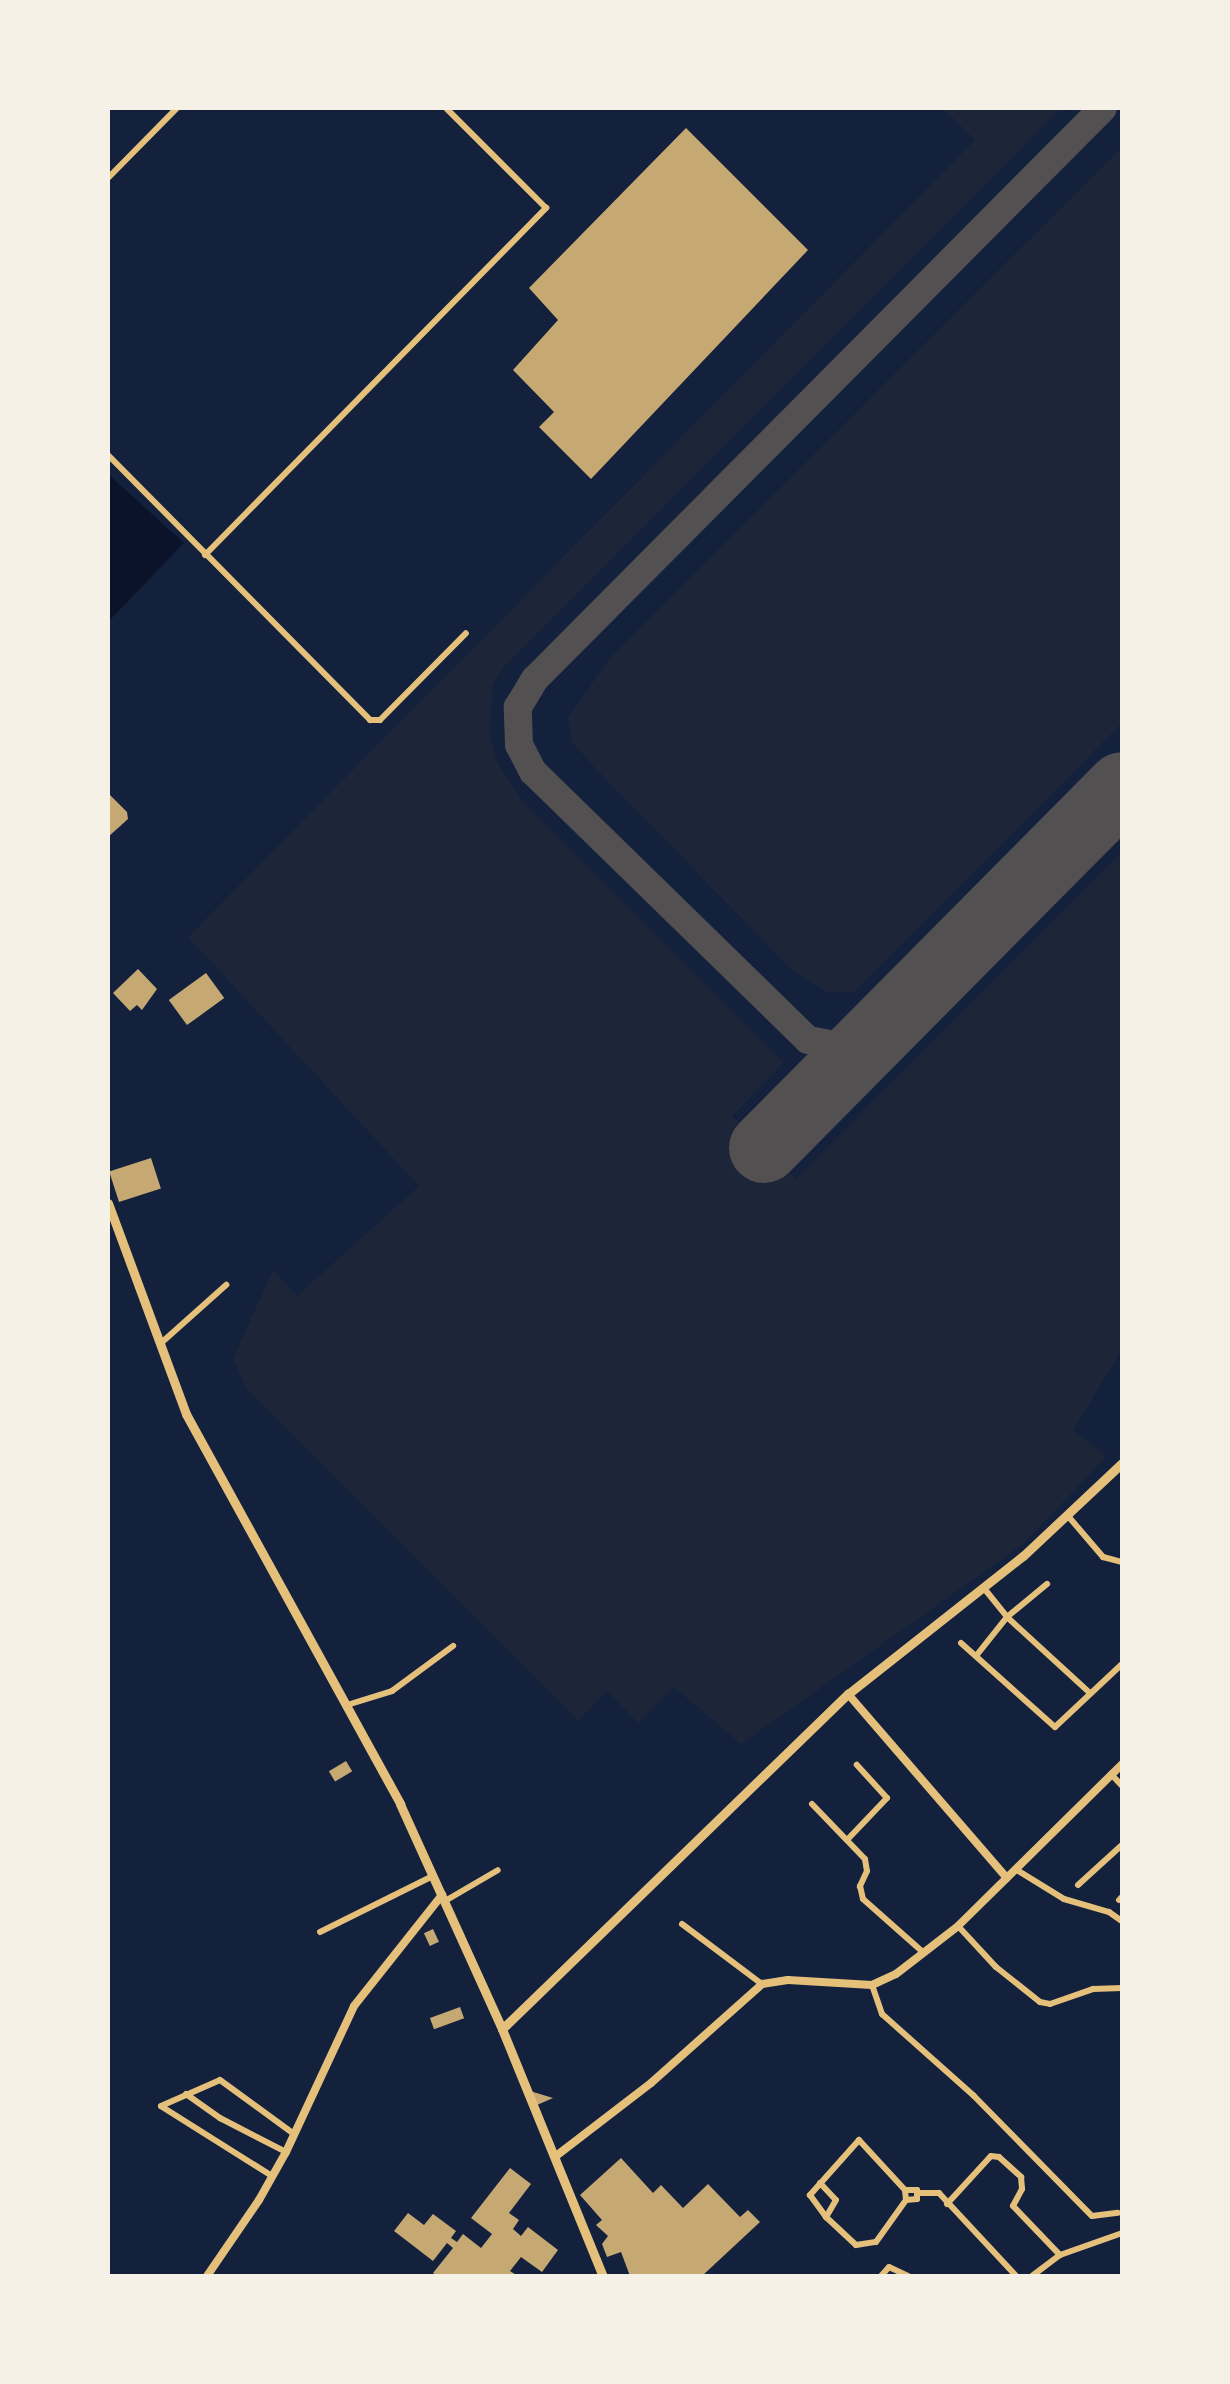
<!DOCTYPE html>
<style>
body{margin:0}
#map{position:relative;width:1230px;height:2384px;overflow:hidden;background:#14213d;font-family:"Open Sans",sans-serif}
div>[style]{position:absolute}
.green>*{inset:0;background:#1d2539}
.water>*{inset:0;background:#0b132b}
.taxiway>*{height:28px;margin:-14px;padding:0 14px;transform-origin:14px;border-radius:14px;background:#525050}
.runway>*{height:70px;margin:-35px;padding:0 35px;transform-origin:35px;border-radius:35px;background:#525050}
.building>*{inset:0;background:#c6a872;transform-origin:0 0}
.minor>*{height:6px;margin:-3px;padding:0 3px;transform-origin:3px;border-radius:3px;background:#e5c07b}
.tertiary>*{height:8px;margin:-4px;padding:0 4px;transform-origin:4px;border-radius:4px;background:#e5c07b}
.secondary>*{height:9px;margin:-4.5px;padding:0 4.5px;transform-origin:4.5px;border-radius:4.5px;background:#e5c07b}
.primary>*{height:9px;margin:-4.5px;padding:0 4.5px;transform-origin:4.5px;border-radius:4.5px;background:#e5c07b}
span{translate:-50% -50%;white-space:nowrap;text-align:center;line-height:1.15;-webkit-text-stroke:9px #f6f1e7;paint-order:stroke}
.frame{position:absolute;inset:0;border:110px solid #f6f1e7;pointer-events:none}
</style>
<div id="map">
<div class="green">
<div style="clip-path:polygon(943px 108px,1061px 108px,503px 668px,493px 685px,489px 730px,497px 762px,522px 801px,784px 1063px,732px 1116px,796px 1179px,1122px 852px,1122px 1349px,1073px 1431px,1107px 1456px,1022px 1545px,741px 1744px,674px 1687px,638px 1723px,607px 1691px,578px 1721px,247px 1390px,233px 1359px,273px 1270px,297px 1296px,419px 1186px,188px 937px,975px 140px)"></div>
<div style="clip-path:polygon(1122px 147px,1122px 723px,855px 992px,829px 993px,794px 972px,595px 768px,572px 742px,568px 718px,609px 659px)"></div>
</div>
<div class="water">
<div style="clip-path:polygon(108px 474px,184px 543px,108px 622px)"></div>
</div>
<div class="taxiway">
<div style="left:869px;top:1043px;width:24px;rotate:171deg"></div>
<div style="left:845px;top:1047px;width:38px;rotate:-169deg"></div>
<div style="left:808px;top:1040px;width:384px;rotate:-135.7deg"></div>
<div style="left:533px;top:772px;width:30px;rotate:-117deg"></div>
<div style="left:519px;top:745px;width:38px;rotate:-92deg"></div>
<div style="left:518px;top:707px;width:33px;rotate:-59deg"></div>
<div style="left:535px;top:679px;width:805px;rotate:-45.15deg"></div>
</div>
<div class="runway">
<div style="left:764px;top:1148px;width:508px;rotate:-45.24deg"></div>
</div>
<div class="building">
<div style="clip-path:polygon(686px 128px,808px 250px,591px 479px,539px 427px,554px 412px,513px 370px,558px 320px,529px 288px)"></div>
<div style="clip-path:polygon(108px 793px,127px 812px,128px 819px,108px 837px)"></div>
<div style="clip-path:polygon(138px 969px,157px 989px,142px 1010px,137px 1005px,130px 1011px,113px 993px)"></div>
<div style="left:206px;top:973px;width:31px;height:46px;rotate:54deg"></div>
<div style="left:151px;top:1158px;width:32px;height:44px;rotate:72deg"></div>
<div style="left:346px;top:1761px;width:12px;height:20px;rotate:59deg"></div>
<div style="left:433px;top:1929px;width:14px;height:10px;rotate:65deg"></div>
<div style="left:460px;top:2007px;width:12px;height:32px;rotate:70deg"></div>
<div style="clip-path:polygon(530px 2091px,553px 2098px,537px 2105px)"></div>
<div style="clip-path:polygon(621px 2158px,653px 2193px,661px 2185px,683px 2208px,708px 2184px,740px 2217px,748px 2210px,760px 2222px,702px 2276px,630px 2276px,621px 2252px,607px 2257px,602px 2244px,608px 2236px,596px 2225px,602px 2220px,580px 2195px)"></div>
<div style="clip-path:polygon(510px 2168px,531px 2184px,509px 2213px,519px 2220px,513px 2229px,521px 2236px,528px 2227px,558px 2250px,542px 2272px,521px 2257px,510px 2271px,518px 2276px,437px 2276px,433px 2273px,453px 2248px,447px 2243px,433px 2261px,394px 2231px,408px 2213px,424px 2225px,433px 2214px,456px 2231px,451px 2238px,457px 2242px,463px 2234px,481px 2248px,492px 2234px,471px 2218px)"></div>
</div>
<div class="minor">
<div style="left:108px;top:178px;width:98px;rotate:-45.4deg"></div>
<div style="left:108px;top:455px;width:373px;rotate:45.3deg"></div>
<div style="left:370px;top:720px;width:10px"></div>
<div style="left:380px;top:720px;width:122px;rotate:-45.3deg"></div>
<div style="left:205px;top:555px;width:487px;rotate:-45.5deg"></div>
<div style="left:546px;top:208px;width:141px;rotate:-135deg"></div>
<div style="left:160px;top:1344px;width:89px;rotate:-41.8deg"></div>
<div style="left:1068px;top:1516px;width:54px;rotate:49.5deg"></div>
<div style="left:1103px;top:1557px;width:20px;rotate:15deg"></div>
<div style="left:983px;top:1587px;width:38px;rotate:51deg"></div>
<div style="left:1007px;top:1617px;width:113px;rotate:42.5deg"></div>
<div style="left:961px;top:1643px;width:126px;rotate:41.8deg"></div>
<div style="left:1055px;top:1727px;width:92px;rotate:-43.2deg"></div>
<div style="left:976px;top:1656px;width:50px;rotate:-51.5deg"></div>
<div style="left:1007px;top:1617px;width:52px;rotate:-39.5deg"></div>
<div style="left:347px;top:1705px;width:47px;rotate:-17.3deg"></div>
<div style="left:392px;top:1691px;width:76px;rotate:-36.4deg"></div>
<div style="left:1111px;top:1774px;width:16px;rotate:47deg"></div>
<div style="left:812px;top:1804px;width:76px;rotate:46.1deg"></div>
<div style="left:865px;top:1859px;width:12px;rotate:81deg"></div>
<div style="left:867px;top:1871px;width:17px;rotate:115deg"></div>
<div style="left:860px;top:1886px;width:13px;rotate:77deg"></div>
<div style="left:863px;top:1899px;width:81px;rotate:41.5deg"></div>
<div style="left:847px;top:1840px;width:58px;rotate:-46.4deg"></div>
<div style="left:887px;top:1798px;width:45px;rotate:-132.3deg"></div>
<div style="left:1017px;top:1870px;width:55px;rotate:31.7deg"></div>
<div style="left:1064px;top:1899px;width:47px;rotate:16.1deg"></div>
<div style="left:1109px;top:1912px;width:16px;rotate:35deg"></div>
<div style="left:1078px;top:1885px;width:59px;rotate:-42.3deg"></div>
<div style="left:1119px;top:1900px;width:4px;rotate:-45deg"></div>
<div style="left:445px;top:1901px;width:61px;rotate:-30.3deg"></div>
<div style="left:682px;top:1924px;width:100px;rotate:36.9deg"></div>
<div style="left:958px;top:1926px;width:56px;rotate:47.2deg"></div>
<div style="left:996px;top:1967px;width:56px;rotate:38.5deg"></div>
<div style="left:1040px;top:2002px;width:10px;rotate:11deg"></div>
<div style="left:1050px;top:2004px;width:46px;rotate:-19.2deg"></div>
<div style="left:1093px;top:1989px;width:29px;rotate:-2deg"></div>
<div style="left:320px;top:1932px;width:126px;rotate:-26.4deg"></div>
<div style="left:872px;top:1985px;width:31px;rotate:71deg"></div>
<div style="left:882px;top:2014px;width:123px;rotate:41.7deg"></div>
<div style="left:974px;top:2096px;width:168px;rotate:45.5deg"></div>
<div style="left:1092px;top:2216px;width:26px;rotate:-7deg"></div>
<div style="left:186px;top:2094px;width:42px;rotate:35.2deg"></div>
<div style="left:220px;top:2118px;width:74px;rotate:27.3deg"></div>
<div style="left:272px;top:2176px;width:131px;rotate:-147.8deg"></div>
<div style="left:161px;top:2106px;width:64px;rotate:-23.8deg"></div>
<div style="left:220px;top:2080px;width:92px;rotate:36.1deg"></div>
<div style="left:820px;top:2183px;width:23px;rotate:47deg"></div>
<div style="left:836px;top:2200px;width:20px;rotate:120deg"></div>
<div style="left:905px;top:2190px;width:12px"></div>
<div style="left:917px;top:2190px;width:9px;rotate:90deg"></div>
<div style="left:917px;top:2199px;width:11px;rotate:175deg"></div>
<div style="left:906px;top:2200px;width:10px;rotate:-96deg"></div>
<div style="left:905px;top:2190px;width:68px;rotate:-132.6deg"></div>
<div style="left:859px;top:2140px;width:74px;rotate:131.7deg"></div>
<div style="left:810px;top:2195px;width:27px;rotate:54deg"></div>
<div style="left:826px;top:2217px;width:41px;rotate:43deg"></div>
<div style="left:856px;top:2245px;width:20px;rotate:-9deg"></div>
<div style="left:876px;top:2242px;width:52px;rotate:-54.5deg"></div>
<div style="left:919px;top:2193px;width:20px"></div>
<div style="left:939px;top:2193px;width:113px;rotate:47.1deg"></div>
<div style="left:947px;top:2204px;width:65px;rotate:-47.5deg"></div>
<div style="left:991px;top:2156px;width:8px;rotate:7deg"></div>
<div style="left:999px;top:2157px;width:30px;rotate:42deg"></div>
<div style="left:1021px;top:2177px;width:12px;rotate:85deg"></div>
<div style="left:1022px;top:2189px;width:19px;rotate:118deg"></div>
<div style="left:1013px;top:2206px;width:68px;rotate:46.2deg"></div>
<div style="left:881px;top:2276px;width:12px;rotate:-48deg"></div>
<div style="left:889px;top:2267px;width:21px;rotate:25deg"></div>
<div style="left:1032px;top:2276px;width:35px;rotate:-37deg"></div>
<div style="left:1060px;top:2255px;width:66px;rotate:-19.5deg"></div>
</div>
<div class="tertiary">
<div style="left:848px;top:1694px;width:243px;rotate:49.2deg"></div>
<div style="left:556px;top:2156px;width:120px;rotate:-37.5deg"></div>
<div style="left:651px;top:2083px;width:149px;rotate:-41.7deg"></div>
<div style="left:762px;top:1984px;width:26px;rotate:-9deg"></div>
<div style="left:788px;top:1980px;width:84px;rotate:3.4deg"></div>
<div style="left:872px;top:1985px;width:26px;rotate:-25deg"></div>
<div style="left:896px;top:1974px;width:78px;rotate:-37.7deg"></div>
<div style="left:958px;top:1926px;width:231px;rotate:-44.6deg"></div>
<div style="left:207px;top:2276px;width:92px;rotate:-55.6deg"></div>
<div style="left:259px;top:2200px;width:55px;rotate:-60.6deg"></div>
<div style="left:286px;top:2152px;width:161px;rotate:-65deg"></div>
<div style="left:354px;top:2006px;width:142px;rotate:-51.6deg"></div>
</div>
<div class="secondary">
<div style="left:502px;top:2029px;width:482px;rotate:-44.1deg"></div>
<div style="left:848px;top:1694px;width:223px;rotate:-38.3deg"></div>
<div style="left:1023px;top:1556px;width:136px;rotate:-43.2deg"></div>
</div>
<div class="primary">
<div style="left:108px;top:1203px;width:225px;rotate:69.7deg"></div>
<div style="left:186px;top:1414px;width:445px;rotate:61.2deg"></div>
<div style="left:400px;top:1804px;width:247px;rotate:65.6deg"></div>
<div style="left:502px;top:2029px;width:267px;rotate:67.8deg"></div>
</div>
<div class="frame"></div>
</div>
